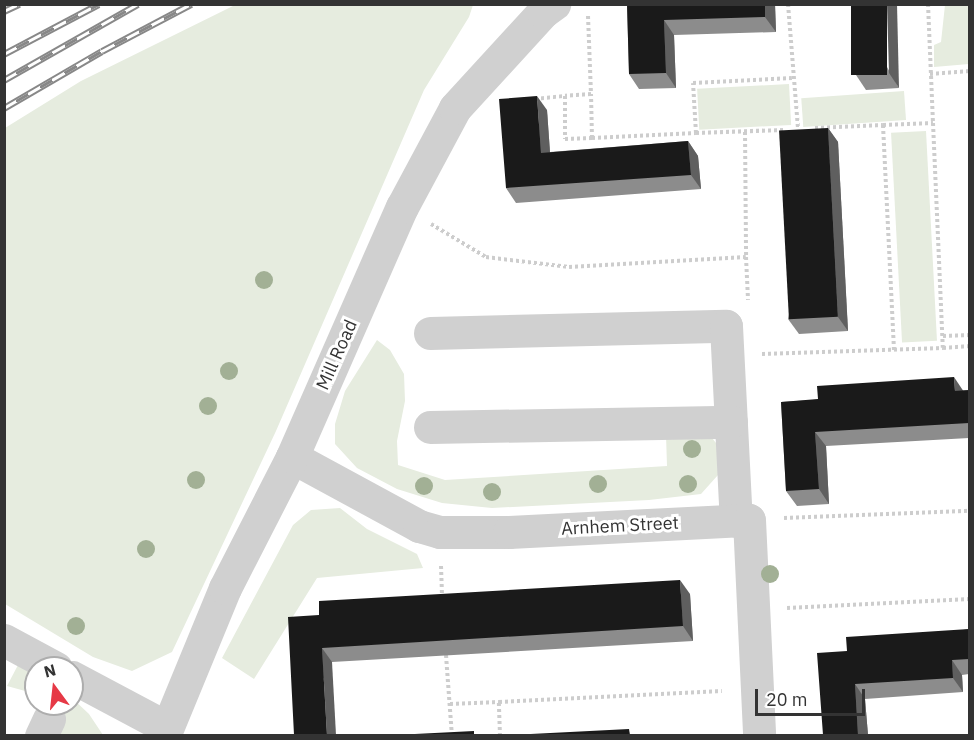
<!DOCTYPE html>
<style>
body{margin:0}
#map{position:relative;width:974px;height:740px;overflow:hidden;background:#fff;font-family:"IBM Plex Sans",sans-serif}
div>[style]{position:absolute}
.green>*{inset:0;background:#e6ecdf;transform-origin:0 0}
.path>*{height:4px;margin-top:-2px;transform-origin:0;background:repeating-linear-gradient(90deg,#cdcdcd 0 3px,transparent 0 6px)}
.minor>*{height:33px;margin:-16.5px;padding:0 16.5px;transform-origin:16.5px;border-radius:16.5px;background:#d0d0d0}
.rail>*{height:7px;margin-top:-3.5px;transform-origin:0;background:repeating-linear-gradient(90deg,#fff 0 14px,#888 0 28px);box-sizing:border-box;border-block:2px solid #888}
.trees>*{width:18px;height:18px;margin:-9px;border-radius:50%;background:#a2b095}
.wall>*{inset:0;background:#8c8c8c}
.shaded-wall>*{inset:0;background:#5f5f5f}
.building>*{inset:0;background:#1a1a1a;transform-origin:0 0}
span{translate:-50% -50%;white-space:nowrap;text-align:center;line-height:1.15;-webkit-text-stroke:6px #fff;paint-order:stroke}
.street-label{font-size:18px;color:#333}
.frame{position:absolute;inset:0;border:6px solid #333;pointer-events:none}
.north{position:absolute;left:24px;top:656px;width:60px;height:60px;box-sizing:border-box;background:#fff;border:2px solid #adadad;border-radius:50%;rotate:345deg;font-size:16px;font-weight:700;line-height:24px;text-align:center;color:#333}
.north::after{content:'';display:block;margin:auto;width:21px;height:27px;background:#e63946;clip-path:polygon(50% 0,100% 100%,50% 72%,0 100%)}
.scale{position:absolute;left:755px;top:689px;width:110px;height:27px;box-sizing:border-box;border:3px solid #333;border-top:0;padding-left:8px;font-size:18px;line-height:21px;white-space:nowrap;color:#333;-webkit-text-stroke:4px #fff;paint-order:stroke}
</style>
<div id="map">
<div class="green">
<div style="clip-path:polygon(235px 5px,473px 5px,469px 17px,424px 90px,276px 431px,172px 652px,132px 671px,93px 657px,5px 604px,5px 128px,81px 81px)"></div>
<div style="clip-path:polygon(945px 5px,969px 5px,969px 64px,934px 67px,934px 45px,941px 42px)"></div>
<div style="left:789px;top:84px;width:41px;height:92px;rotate:87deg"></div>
<div style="left:904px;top:91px;width:29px;height:103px;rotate:86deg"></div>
<div style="left:926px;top:131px;width:210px;height:35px;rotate:87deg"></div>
<div style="clip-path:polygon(377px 340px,390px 350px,404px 374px,405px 401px,397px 441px,398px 465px,445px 480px,667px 466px,666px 435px,708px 433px,720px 448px,718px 475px,701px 494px,649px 500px,492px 508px,442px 503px,397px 489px,357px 468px,335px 444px,335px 424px,345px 391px)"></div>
<div style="clip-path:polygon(340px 508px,367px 529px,417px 554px,423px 568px,317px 578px,254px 679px,222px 658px,293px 525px,311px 510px)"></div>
<div style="clip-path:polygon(18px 665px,36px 676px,36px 694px,7px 686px)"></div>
<div style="clip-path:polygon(72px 698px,89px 714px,103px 735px,47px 736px,59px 704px,72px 704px)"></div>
</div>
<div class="path">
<div style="left:788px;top:4px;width:125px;rotate:85.4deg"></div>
<div style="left:928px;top:4px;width:119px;rotate:87.6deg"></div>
<div style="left:588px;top:16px;width:78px;rotate:87.8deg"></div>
<div style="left:930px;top:74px;width:40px;rotate:-4.3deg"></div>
<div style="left:535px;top:99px;width:30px;rotate:-6deg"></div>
<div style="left:815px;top:128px;width:68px;rotate:-2.5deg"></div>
<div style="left:745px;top:132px;width:125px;rotate:89.5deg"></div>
<div style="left:696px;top:133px;width:50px;rotate:-93.4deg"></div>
<div style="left:693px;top:83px;width:99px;rotate:-2.9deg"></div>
<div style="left:592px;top:138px;width:44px;rotate:-91.3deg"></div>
<div style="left:591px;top:94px;width:26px;rotate:176deg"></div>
<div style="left:565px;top:96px;width:43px;rotate:90deg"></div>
<div style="left:565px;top:139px;width:27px;rotate:-2deg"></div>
<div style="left:592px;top:138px;width:104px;rotate:-2.8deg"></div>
<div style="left:696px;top:133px;width:88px;rotate:-2deg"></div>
<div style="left:431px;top:224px;width:64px;rotate:31deg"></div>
<div style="left:486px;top:257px;width:84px;rotate:6.9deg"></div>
<div style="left:569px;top:267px;width:177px;rotate:-3.2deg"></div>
<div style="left:746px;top:257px;width:43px;rotate:87.3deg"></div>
<div style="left:943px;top:336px;width:27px;rotate:-2deg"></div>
<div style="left:894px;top:350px;width:225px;rotate:-92.8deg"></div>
<div style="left:883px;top:125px;width:50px;rotate:-2.3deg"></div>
<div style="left:933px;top:123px;width:225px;rotate:87.5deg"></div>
<div style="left:943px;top:348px;width:27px;rotate:-4deg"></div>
<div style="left:762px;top:354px;width:181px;rotate:-1.9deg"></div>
<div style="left:784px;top:518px;width:186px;rotate:-2.2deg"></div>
<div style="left:441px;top:566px;width:31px;rotate:88deg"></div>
<div style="left:787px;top:608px;width:183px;rotate:-2.8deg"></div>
<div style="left:446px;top:655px;width:81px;rotate:85.8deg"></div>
<div style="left:450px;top:704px;width:49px;rotate:-2.3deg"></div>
<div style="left:500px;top:736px;width:34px;rotate:-92deg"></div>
<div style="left:499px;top:702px;width:223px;rotate:-2.8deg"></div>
</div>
<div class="minor">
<div style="left:430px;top:333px;width:296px;rotate:-1.4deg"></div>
<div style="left:726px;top:326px;width:195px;rotate:87.1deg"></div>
<div style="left:430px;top:427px;width:301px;rotate:-1deg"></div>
<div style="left:292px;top:457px;width:145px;rotate:28.5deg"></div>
<div style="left:419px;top:526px;width:22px;rotate:16deg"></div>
<div style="left:440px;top:532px;width:69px"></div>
<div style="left:509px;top:532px;width:240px;rotate:-2.9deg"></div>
<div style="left:749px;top:520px;width:216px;rotate:87.3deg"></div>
<div style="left:4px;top:640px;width:59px;rotate:28.3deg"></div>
<div style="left:72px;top:677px;width:106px;rotate:28deg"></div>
<div style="left:41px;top:736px;width:19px;rotate:-65deg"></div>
<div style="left:164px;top:736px;width:160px;rotate:-67.6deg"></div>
<div style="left:225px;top:588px;width:147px;rotate:-62.9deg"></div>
<div style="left:292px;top:457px;width:273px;rotate:-66.3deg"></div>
<div style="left:402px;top:207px;width:112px;rotate:-61.8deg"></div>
<div style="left:455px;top:108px;width:130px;rotate:-47.5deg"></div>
<div style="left:543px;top:12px;width:14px;rotate:-36deg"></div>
</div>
<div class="rail">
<div style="left:4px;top:11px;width:17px;rotate:-25deg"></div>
<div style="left:4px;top:54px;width:107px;rotate:-27.8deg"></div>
<div style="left:4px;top:80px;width:154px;rotate:-29.6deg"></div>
<div style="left:4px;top:108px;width:113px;rotate:-30.2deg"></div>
<div style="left:102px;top:51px;width:101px;rotate:-27.8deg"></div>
</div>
<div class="trees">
<div style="left:264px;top:280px"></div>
<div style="left:229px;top:371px"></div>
<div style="left:208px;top:406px"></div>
<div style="left:692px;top:449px"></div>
<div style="left:196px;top:480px"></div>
<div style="left:598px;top:484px"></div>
<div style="left:688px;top:484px"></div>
<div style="left:424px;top:486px"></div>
<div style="left:492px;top:492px"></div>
<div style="left:146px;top:549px"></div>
<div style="left:770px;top:574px"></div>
<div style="left:76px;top:626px"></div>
</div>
<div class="wall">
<div style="clip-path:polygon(627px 4px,775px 4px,776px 32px,674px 35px,676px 88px,639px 89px,629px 74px)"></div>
<div style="clip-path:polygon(851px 4px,899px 88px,866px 90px,856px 75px)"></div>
<div style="clip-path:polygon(547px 110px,550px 152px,688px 141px,698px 156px,701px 189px,516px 203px,506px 188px)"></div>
<div style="clip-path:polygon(828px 128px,838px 142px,848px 331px,799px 334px,788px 319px)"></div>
<div style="clip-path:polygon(969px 390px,969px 438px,826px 446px,829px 504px,797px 506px,786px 491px,781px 402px)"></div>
<div style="clip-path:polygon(690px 594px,693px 641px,332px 662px,294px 735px,319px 615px)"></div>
<div style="clip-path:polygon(969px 629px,969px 674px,962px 675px,963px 692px,865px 699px,868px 735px,823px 735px,847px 651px)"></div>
</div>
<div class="shaded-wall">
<div style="clip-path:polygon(765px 4px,775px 4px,776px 32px,765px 17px)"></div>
<div style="clip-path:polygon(887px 4px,897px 4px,899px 88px,889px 73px)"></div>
<div style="clip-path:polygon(664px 20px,674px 35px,676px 88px,666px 73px)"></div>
<div style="clip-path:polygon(537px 96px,547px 110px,551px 167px,541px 153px)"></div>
<div style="clip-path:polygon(828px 128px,838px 142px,848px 331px,838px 317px)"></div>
<div style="clip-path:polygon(688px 141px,698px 156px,701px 189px,691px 175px)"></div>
<div style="clip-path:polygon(954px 377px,964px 392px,955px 391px)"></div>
<div style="clip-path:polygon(815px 432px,826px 446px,829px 504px,819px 489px)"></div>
<div style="clip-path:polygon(680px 580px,690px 594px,693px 641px,683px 626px)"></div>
<div style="clip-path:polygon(322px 648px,332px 662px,336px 735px,327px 735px)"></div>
<div style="clip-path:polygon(952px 660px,962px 675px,963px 692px,953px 678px)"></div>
<div style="clip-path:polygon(855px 684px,865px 699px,868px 735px,858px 735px)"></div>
</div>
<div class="building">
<div style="clip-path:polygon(627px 4px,765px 4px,765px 17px,664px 20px,666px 73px,629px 74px)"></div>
<div style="left:851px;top:4px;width:36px;height:71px"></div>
<div style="clip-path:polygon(537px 96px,541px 153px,688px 141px,691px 175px,506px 188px,499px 99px)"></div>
<div style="left:828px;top:128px;width:189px;height:49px;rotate:87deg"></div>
<div style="clip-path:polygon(954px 377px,955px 391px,969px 390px,969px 423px,815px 432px,819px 489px,786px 491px,781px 402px,818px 399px,817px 386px)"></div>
<div style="clip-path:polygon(680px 580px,683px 626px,322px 648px,327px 735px,294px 735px,288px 617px,319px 615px,319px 601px)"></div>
<div style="clip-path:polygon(969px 629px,969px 659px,952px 660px,953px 678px,855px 684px,858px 735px,823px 735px,817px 653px,847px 651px,846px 637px)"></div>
<div style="clip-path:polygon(629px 729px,630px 735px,511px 735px)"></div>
<div style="clip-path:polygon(474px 731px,474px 735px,395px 735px)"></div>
</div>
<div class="street-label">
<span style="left:337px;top:355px;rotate:-66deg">Mill Road</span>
<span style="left:620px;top:526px;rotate:-3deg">Arnhem Street</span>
</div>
<div class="frame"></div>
<div class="north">N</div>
<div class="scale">20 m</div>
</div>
